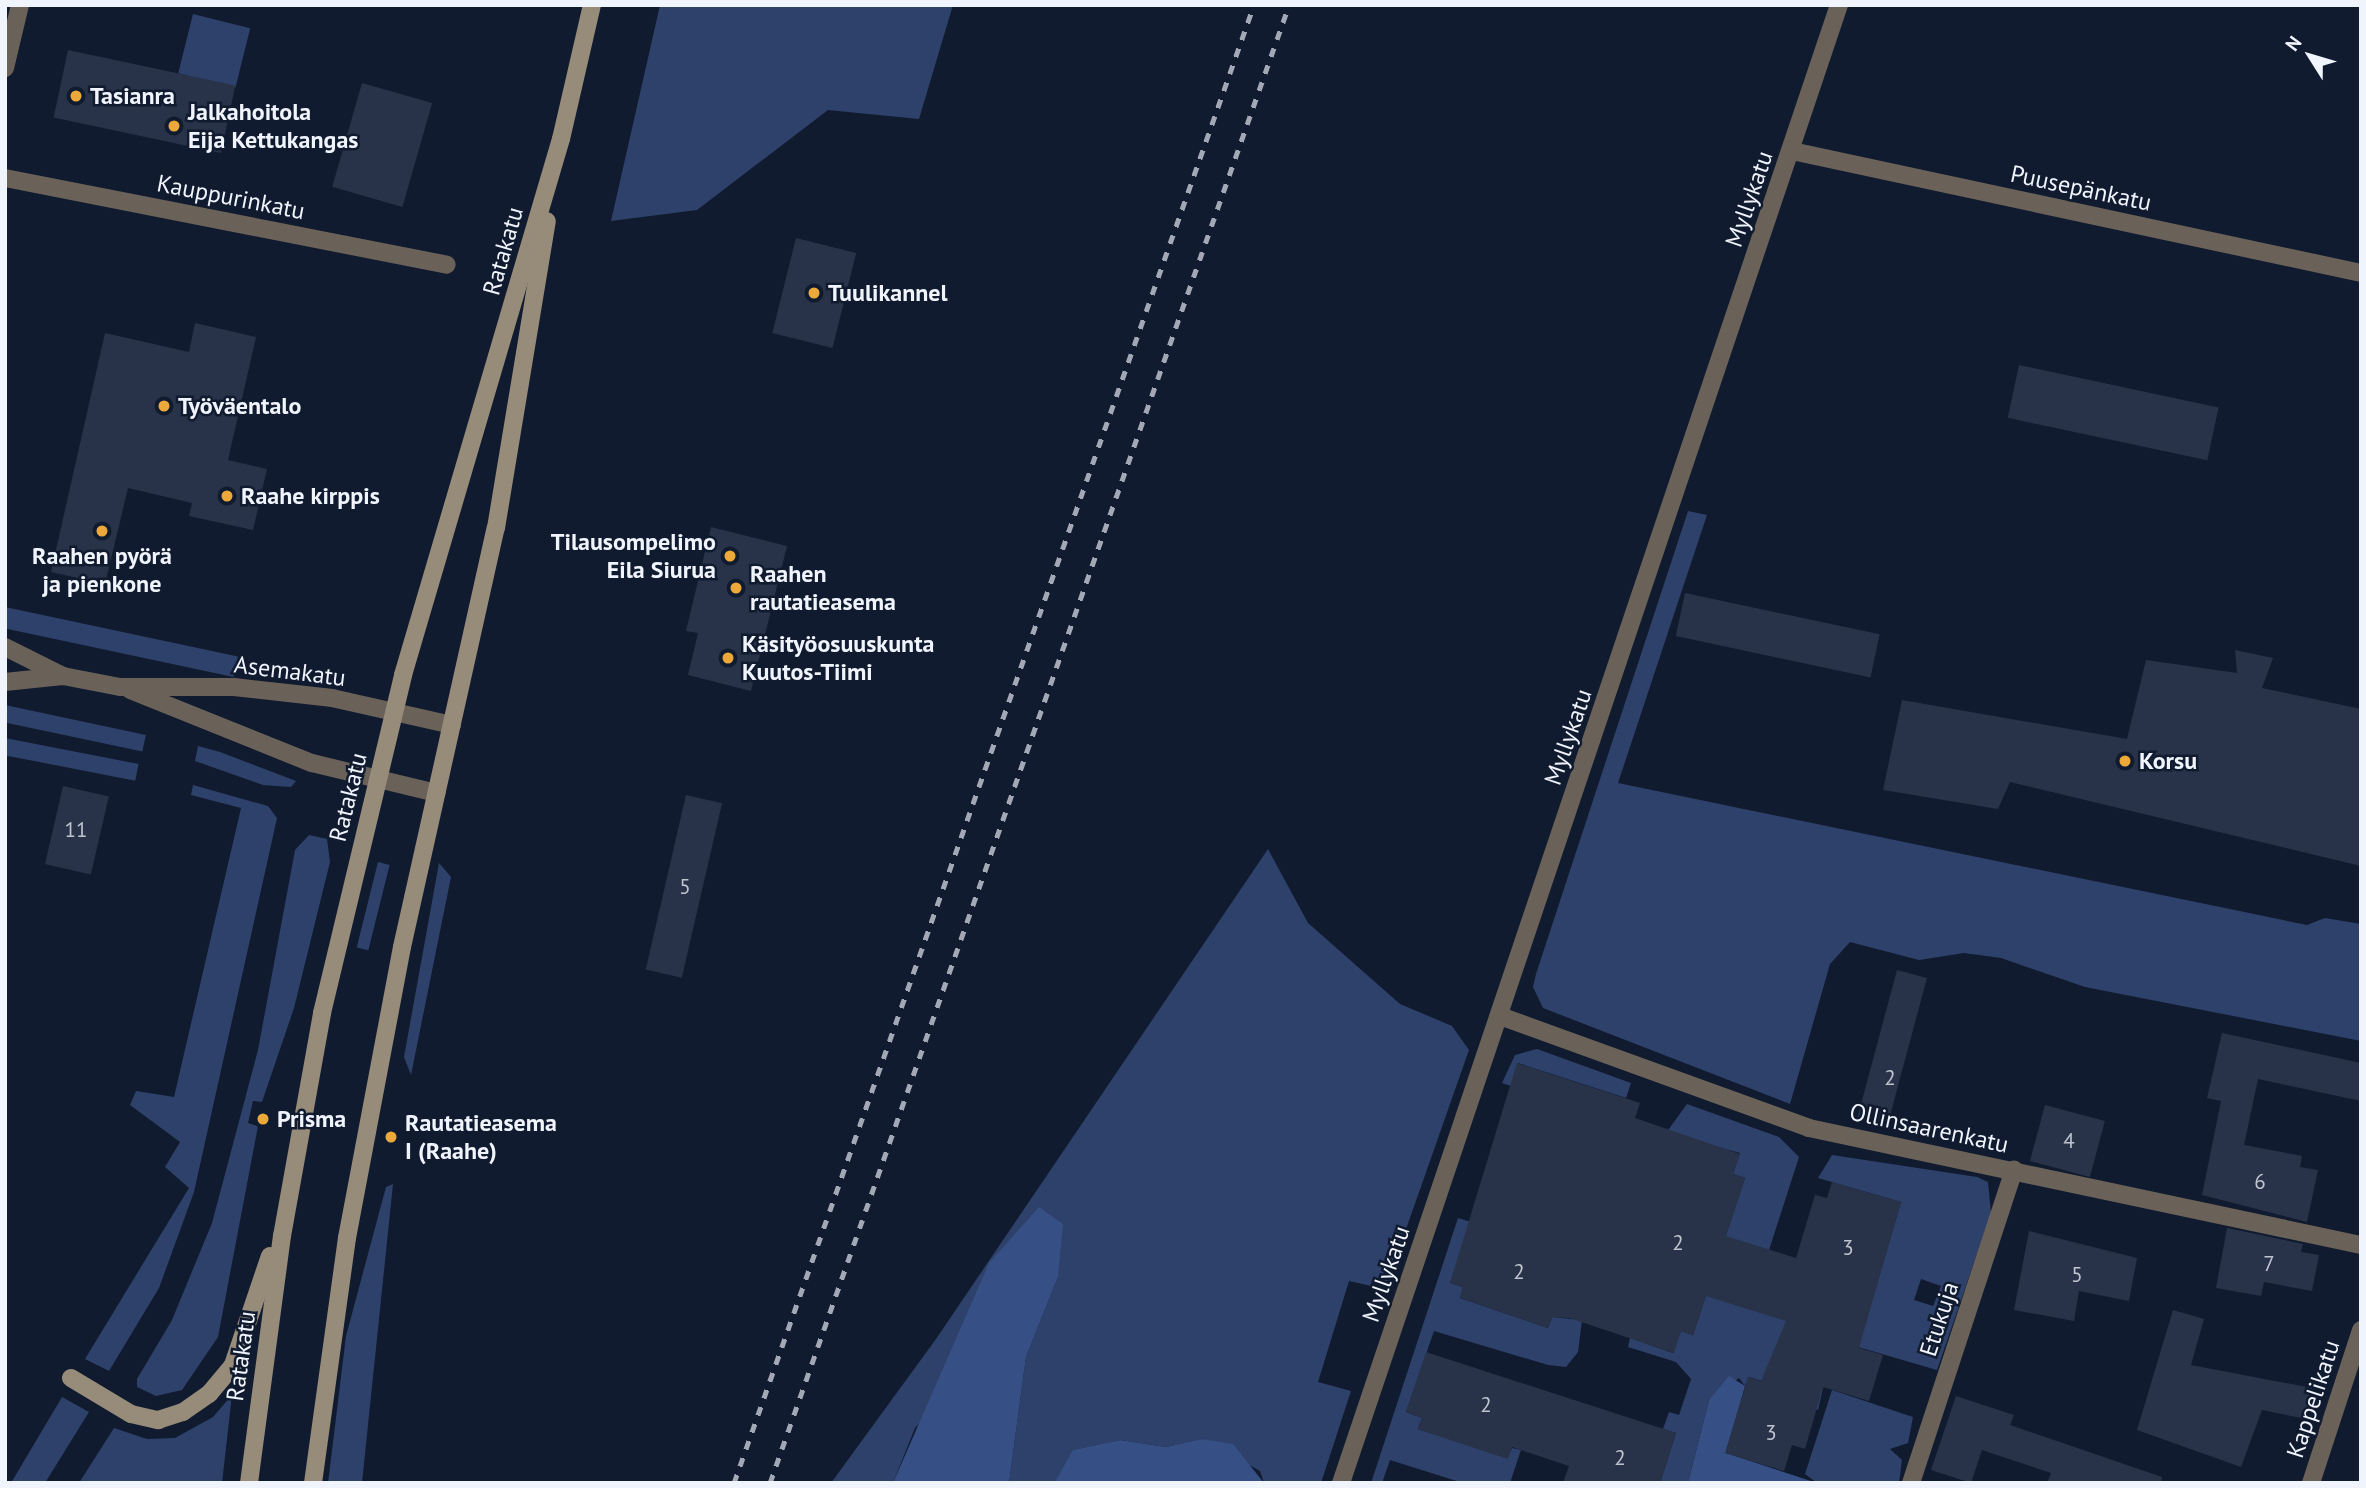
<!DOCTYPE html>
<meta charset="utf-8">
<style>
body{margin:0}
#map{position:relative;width:2366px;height:1488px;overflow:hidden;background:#111b2f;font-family:"PT Sans",sans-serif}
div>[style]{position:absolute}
.green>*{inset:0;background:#2e416a;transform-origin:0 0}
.forest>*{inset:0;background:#364f84}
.building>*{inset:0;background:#283349;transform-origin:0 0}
.street>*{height:18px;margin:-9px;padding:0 9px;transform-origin:9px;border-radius:9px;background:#6a6258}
.secondary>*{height:18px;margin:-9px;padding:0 9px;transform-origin:9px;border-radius:9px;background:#978b7a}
.rail>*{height:5px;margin-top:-2.5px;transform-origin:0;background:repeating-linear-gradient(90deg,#a2a8b5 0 9px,transparent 0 18px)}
.dots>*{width:19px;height:19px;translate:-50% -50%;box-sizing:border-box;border:4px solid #111b2f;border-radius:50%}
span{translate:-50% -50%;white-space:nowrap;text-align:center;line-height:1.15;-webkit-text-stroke:5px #111b2f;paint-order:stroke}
.number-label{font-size:21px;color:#bec4d0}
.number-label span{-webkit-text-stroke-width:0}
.poi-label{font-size:24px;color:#f0f4fd;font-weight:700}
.left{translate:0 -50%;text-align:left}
.right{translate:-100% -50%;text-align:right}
.street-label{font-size:24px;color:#f0f4fd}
.frame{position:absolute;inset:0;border:7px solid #f0f4fd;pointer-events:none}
.north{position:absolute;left:2275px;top:21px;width:70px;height:70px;-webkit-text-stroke:5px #111b2f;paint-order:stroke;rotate:307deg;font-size:19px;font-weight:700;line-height:28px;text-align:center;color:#f0f4fd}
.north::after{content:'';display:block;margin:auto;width:24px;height:32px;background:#f0f4fd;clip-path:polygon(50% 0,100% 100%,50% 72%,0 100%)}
</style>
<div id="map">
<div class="green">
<div style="clip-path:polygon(660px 5px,953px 5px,919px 119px,828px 110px,697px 210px,611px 221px)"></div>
<div style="left:193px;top:14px;width:59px;height:61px;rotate:14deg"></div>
<div style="clip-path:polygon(1688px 511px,1707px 515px,1618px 783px,2307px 925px,2325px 918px,2361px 924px,2361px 1041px,2085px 987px,2001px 958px,1964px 953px,1919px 960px,1850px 942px,1830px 964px,1790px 1104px,1543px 1008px,1533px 987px,1536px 974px)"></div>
<div style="left:5px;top:607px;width:238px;height:21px;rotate:12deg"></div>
<div style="left:5px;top:705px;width:144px;height:17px;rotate:12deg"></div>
<div style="left:5px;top:738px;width:136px;height:17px;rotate:11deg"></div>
<div style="clip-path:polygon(198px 746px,220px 752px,296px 781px,291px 787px,263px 785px,195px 761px)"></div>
<div style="clip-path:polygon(193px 785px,268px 806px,277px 818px,194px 1192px,159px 1288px,109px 1371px,85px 1359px,189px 1188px,165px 1167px,180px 1142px,130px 1105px,136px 1091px,174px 1097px,241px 808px,191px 795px)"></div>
<div style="clip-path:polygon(309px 835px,327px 839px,330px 862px,294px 1008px,262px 1102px,253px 1101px,248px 1123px,258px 1126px,218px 1337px,182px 1390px,156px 1396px,137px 1387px,137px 1379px,172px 1320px,212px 1223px,258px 1050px,295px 850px)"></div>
<div style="clip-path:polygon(1268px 849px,1308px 923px,1400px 1004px,1452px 1026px,1469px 1050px,1385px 1289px,1349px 1281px,1318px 1382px,1351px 1391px,1321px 1483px,1264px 1483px,1260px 1471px,1203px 1439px,1166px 1447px,1120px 1440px,1074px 1450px,1054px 1483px,1009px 1483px,1026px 1357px,1058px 1277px,915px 1428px,893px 1483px,831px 1483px,936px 1339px)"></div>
<div style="left:378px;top:862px;width:12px;height:88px;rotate:14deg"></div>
<div style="clip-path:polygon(439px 863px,451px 877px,411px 1075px,404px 1057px)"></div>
<div style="clip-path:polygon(1537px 1049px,1631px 1083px,1626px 1098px,1518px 1063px,1511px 1086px,1502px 1083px,1515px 1055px)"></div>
<div style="clip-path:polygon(evenodd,1687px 1104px,1779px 1137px,1799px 1157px,1750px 1309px,1875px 1291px,1901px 1202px,1818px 1178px,1832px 1155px,1977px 1177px,1988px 1182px,1991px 1213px,1937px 1370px,1834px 1340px,1818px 1410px,1802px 1406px,1805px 1394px,1749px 1377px,1745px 1386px,1739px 1378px,1709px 1400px,1688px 1483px,1660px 1483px,1676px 1433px,1663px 1429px,1669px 1412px,1679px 1415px,1691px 1379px,1676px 1362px,1628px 1347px,1630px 1338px,1673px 1353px,1681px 1331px,1693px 1335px,1745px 1178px,1733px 1174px,1740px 1153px,1666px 1133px,1687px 1104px,1921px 1279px,1941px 1286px,1933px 1306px,1914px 1300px,1921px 1279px)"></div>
<div style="clip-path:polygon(393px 1184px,362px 1483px,328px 1483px,346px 1336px,386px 1187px)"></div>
<div style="clip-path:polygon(1458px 1218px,1471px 1222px,1450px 1283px,1463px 1287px,1460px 1298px,1548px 1328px,1552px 1317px,1582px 1320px,1578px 1352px,1566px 1367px,1548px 1365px,1434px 1331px,1406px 1412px,1422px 1418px,1418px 1429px,1507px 1458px,1512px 1448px,1521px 1450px,1510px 1483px,1463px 1483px,1390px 1460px,1382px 1483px,1371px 1483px)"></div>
<div style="clip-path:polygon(1832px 1390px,1913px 1417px,1908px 1443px,1890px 1449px,1902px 1460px,1899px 1483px,1817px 1483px,1805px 1474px)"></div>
<div style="clip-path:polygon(232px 1395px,222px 1483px,79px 1483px,114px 1428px,147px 1439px,175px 1438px,213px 1417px)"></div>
<div style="clip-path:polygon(62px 1397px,89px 1412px,45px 1483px,11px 1483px)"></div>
</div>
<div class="forest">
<div style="clip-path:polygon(1039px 1207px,1063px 1224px,1058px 1277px,1026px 1357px,1009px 1483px,893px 1483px,989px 1263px)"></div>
<div style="clip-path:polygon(1729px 1376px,1745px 1386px,1726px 1453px,1817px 1483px,1688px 1483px,1709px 1400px)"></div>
<div style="clip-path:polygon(1202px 1439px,1233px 1444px,1264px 1483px,1054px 1483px,1073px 1450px,1120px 1440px,1166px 1447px)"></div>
</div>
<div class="building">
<div style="left:68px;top:50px;width:171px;height:69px;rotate:12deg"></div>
<div style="left:362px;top:83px;width:73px;height:108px;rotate:16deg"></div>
<div style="left:796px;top:238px;width:62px;height:98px;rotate:14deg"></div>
<div style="clip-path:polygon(195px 323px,256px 337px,228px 460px,267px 469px,253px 530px,189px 516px,192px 503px,128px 488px,105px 584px,51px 572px,105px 333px,189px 352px)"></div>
<div style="left:2019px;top:365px;width:204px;height:54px;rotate:12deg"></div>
<div style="clip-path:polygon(711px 527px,787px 546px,751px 691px,688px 675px,698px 633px,686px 631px)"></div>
<div style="left:1685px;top:593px;width:199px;height:44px;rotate:12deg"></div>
<div style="clip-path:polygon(2235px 650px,2273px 658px,2262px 688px,2361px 709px,2361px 866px,2010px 782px,1998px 809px,1883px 790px,1902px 700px,2127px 739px,2146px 660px,2237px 673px)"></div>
<div style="left:63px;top:786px;width:47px;height:80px;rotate:13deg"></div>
<div style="left:686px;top:795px;width:37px;height:179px;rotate:13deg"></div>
<div style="left:1897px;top:970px;width:31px;height:152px;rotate:15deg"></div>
<div style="clip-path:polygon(2222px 1033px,2361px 1063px,2361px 1101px,2258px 1079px,2244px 1145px,2302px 1156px,2300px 1167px,2318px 1170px,2307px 1222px,2202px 1195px,2221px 1101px,2207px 1098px)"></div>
<div style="clip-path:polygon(1517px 1063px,1640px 1103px,1635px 1118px,1740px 1154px,1733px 1174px,1745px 1178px,1726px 1236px,1796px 1258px,1815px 1195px,1827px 1198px,1832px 1182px,1901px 1202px,1859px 1348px,1883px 1355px,1869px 1401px,1823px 1387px,1805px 1449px,1792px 1445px,1784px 1471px,1725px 1453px,1748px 1377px,1761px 1381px,1786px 1321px,1706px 1296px,1693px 1335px,1681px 1331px,1674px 1353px,1569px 1318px,1552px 1317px,1548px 1328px,1460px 1298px,1463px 1287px,1450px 1283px)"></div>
<div style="left:2045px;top:1105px;width:62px;height:58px;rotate:15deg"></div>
<div style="clip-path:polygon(2227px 1228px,2303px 1244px,2301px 1252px,2319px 1255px,2312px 1291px,2264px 1282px,2261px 1296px,2216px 1288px)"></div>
<div style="clip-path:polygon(2029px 1231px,2137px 1258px,2129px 1301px,2079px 1291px,2074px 1321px,2014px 1310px)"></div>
<div style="clip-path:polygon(2173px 1310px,2204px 1319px,2191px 1365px,2312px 1388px,2306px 1419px,2262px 1410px,2241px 1467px,2137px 1430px)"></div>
<div style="clip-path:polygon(1426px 1352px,1676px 1433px,1660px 1483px,1563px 1483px,1569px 1466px,1512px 1447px,1508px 1459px,1418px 1429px,1422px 1418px,1406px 1412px)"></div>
<div style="clip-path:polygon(1956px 1396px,2014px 1415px,2010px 1425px,2162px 1477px,2161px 1483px,2047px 1483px,2051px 1473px,1982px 1450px,1971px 1483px,1931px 1470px)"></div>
</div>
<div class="street">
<div style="left:5px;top:68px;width:65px;rotate:-76.6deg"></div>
<div style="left:1792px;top:151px;width:582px;rotate:12.1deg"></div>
<div style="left:5px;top:178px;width:450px;rotate:11.1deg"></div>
<div style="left:5px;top:647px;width:65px;rotate:26.6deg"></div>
<div style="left:5px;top:682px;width:58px;rotate:-5.9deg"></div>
<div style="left:63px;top:676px;width:58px;rotate:10.9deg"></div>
<div style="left:120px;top:687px;width:114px"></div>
<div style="left:234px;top:687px;width:99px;rotate:6.4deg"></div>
<div style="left:332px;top:698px;width:123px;rotate:12.7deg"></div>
<div style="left:130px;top:690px;width:196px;rotate:21.9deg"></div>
<div style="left:312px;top:763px;width:128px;rotate:13.6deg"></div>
<div style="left:1500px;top:1016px;width:329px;rotate:19.9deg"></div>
<div style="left:1809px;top:1128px;width:564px;rotate:11.97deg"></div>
<div style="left:1341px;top:1483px;width:1560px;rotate:-71.38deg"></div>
<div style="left:1911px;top:1483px;width:330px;rotate:-71.8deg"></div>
<div style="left:2311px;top:1483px;width:161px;rotate:-71.9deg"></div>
</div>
<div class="secondary">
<div style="left:71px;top:1378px;width:70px;rotate:31deg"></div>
<div style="left:131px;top:1414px;width:28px;rotate:13deg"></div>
<div style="left:158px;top:1420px;width:26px;rotate:-18deg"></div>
<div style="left:183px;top:1412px;width:32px;rotate:-35deg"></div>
<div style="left:209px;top:1394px;width:38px;rotate:-50deg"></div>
<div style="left:233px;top:1365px;width:115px;rotate:-71.3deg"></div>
<div style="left:249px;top:1483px;width:249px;rotate:-82.4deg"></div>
<div style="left:282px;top:1236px;width:227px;rotate:-79.8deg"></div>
<div style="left:322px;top:1013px;width:348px;rotate:-76.5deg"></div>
<div style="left:403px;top:675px;width:559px;rotate:-73.58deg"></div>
<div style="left:561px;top:139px;width:138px;rotate:-77deg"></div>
<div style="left:313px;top:1483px;width:247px;rotate:-82.1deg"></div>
<div style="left:347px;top:1238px;width:296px;rotate:-79.3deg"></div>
<div style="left:402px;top:947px;width:429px;rotate:-77.4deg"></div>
<div style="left:496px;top:528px;width:311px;rotate:-80.6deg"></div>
</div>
<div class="rail">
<div style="left:734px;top:1483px;width:1567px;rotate:-70.62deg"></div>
<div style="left:770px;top:1483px;width:1566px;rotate:-70.65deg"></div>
</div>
<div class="dots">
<div style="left:76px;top:96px;background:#eca93a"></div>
<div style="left:174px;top:126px;background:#eca93a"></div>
<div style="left:814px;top:293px;background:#eca93a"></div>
<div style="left:164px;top:406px;background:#eca93a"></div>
<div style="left:227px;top:496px;background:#eca93a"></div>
<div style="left:102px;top:531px;background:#eca93a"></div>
<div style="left:730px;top:556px;background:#eca93a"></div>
<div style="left:736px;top:588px;background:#eca93a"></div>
<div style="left:728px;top:658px;background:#eca93a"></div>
<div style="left:2125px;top:761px;background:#eca93a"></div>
<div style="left:263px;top:1119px;background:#eca93a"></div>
<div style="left:391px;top:1137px;background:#eca93a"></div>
</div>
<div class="number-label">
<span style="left:76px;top:830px">11</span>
<span style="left:685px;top:887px">5</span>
<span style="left:1890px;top:1078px">2</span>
<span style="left:2069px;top:1141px">4</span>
<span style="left:2260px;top:1182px">6</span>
<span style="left:1678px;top:1243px">2</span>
<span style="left:1848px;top:1248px">3</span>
<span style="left:2269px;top:1264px">7</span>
<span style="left:1519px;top:1272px">2</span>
<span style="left:2077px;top:1275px">5</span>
<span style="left:1486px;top:1405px">2</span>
<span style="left:1771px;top:1433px">3</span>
<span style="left:1620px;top:1458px">2</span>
</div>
<div class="poi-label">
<span class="left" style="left:90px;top:96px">Tasianra</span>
<span class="left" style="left:188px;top:126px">Jalkahoitola<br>Eija Kettukangas</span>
<span class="left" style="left:828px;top:293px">Tuulikannel</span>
<span class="left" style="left:178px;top:406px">Työväentalo</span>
<span class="left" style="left:241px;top:496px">Raahe kirppis</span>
<span class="right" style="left:716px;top:556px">Tilausompelimo<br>Eila Siurua</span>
<span style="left:102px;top:570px">Raahen pyörä<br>ja pienkone</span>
<span class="left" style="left:750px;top:588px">Raahen<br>rautatieasema</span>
<span class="left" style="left:742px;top:658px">Käsityöosuuskunta<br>Kuutos-Tiimi</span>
<span class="left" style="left:2139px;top:761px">Korsu</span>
<span class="left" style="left:277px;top:1119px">Prisma</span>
<span class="left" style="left:405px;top:1137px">Rautatieasema<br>I (Raahe)</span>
</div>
<div class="street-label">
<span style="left:2081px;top:188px;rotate:12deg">Puusepänkatu</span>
<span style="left:231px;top:197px;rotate:11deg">Kauppurinkatu</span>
<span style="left:1749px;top:199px;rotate:-71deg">Myllykatu</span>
<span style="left:503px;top:251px;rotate:-74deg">Ratakatu</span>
<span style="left:290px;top:671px;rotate:7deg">Asemakatu</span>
<span style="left:1568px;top:737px;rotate:-71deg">Myllykatu</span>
<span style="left:348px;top:797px;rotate:-76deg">Ratakatu</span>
<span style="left:1929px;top:1128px;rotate:12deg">Ollinsaarenkatu</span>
<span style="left:1386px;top:1274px;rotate:-71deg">Myllykatu</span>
<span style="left:1939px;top:1319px;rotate:-72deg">Etukuja</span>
<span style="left:241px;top:1356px;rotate:-82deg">Ratakatu</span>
<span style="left:2313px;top:1399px;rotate:-72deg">Kappelikatu</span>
</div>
<div class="frame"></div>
<div class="north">N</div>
</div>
